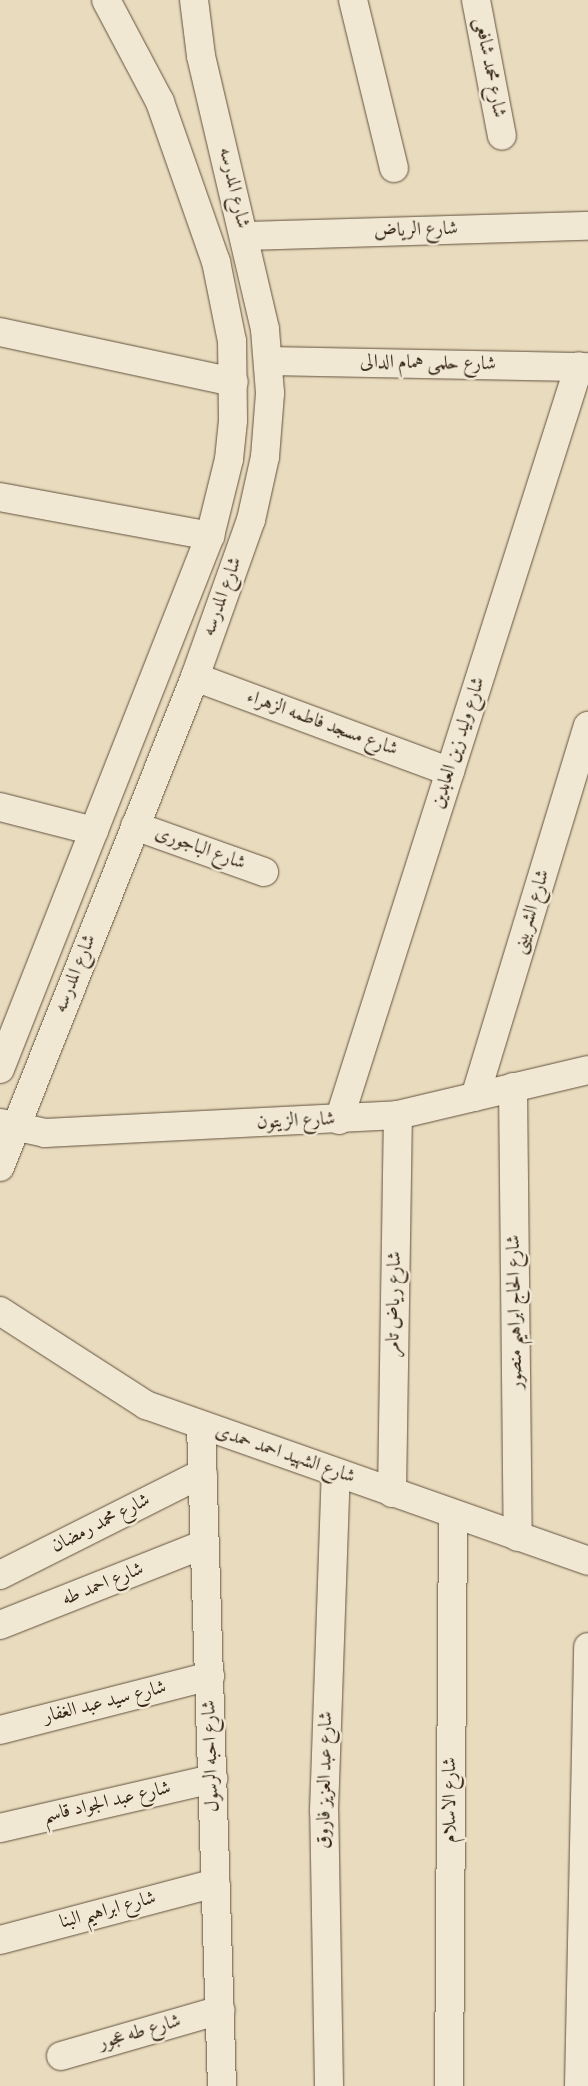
<!DOCTYPE html>
<meta charset="utf-8">
<style>
body{margin:0}
#map{position:relative;width:588px;height:2086px;overflow:hidden;background:#e9dbbd;font-family:"Sorts Mill Goudy",Amiri,serif}
div>[style]{position:absolute}
.roads{filter:drop-shadow(0 0 1px #62523f) drop-shadow(0 0 1px #62523f)}
.minor>*{height:28px;margin:-14px;padding:0 14px;transform-origin:14px;border-radius:14px;background:#f1e8d4}
span{translate:-50% -50%;white-space:nowrap;text-align:center;line-height:1.15;-webkit-text-stroke:5px #f1e8d4;paint-order:stroke}
.street-label{font-size:19px;color:#352515}
</style>
<div id="map">
<div class="roads">
<div class="minor">
<div style="left:353px;top:0;width:173px;rotate:76.3deg"></div>
<div style="left:476px;top:0;width:138px;rotate:79.2deg"></div>
<div style="left:244px;top:236px;width:344px;rotate:-1.7deg"></div>
<div style="left:0;top:332px;width:239px;rotate:12.1deg"></div>
<div style="left:269px;top:361px;width:319px;rotate:1.1deg"></div>
<div style="left:0;top:497px;width:214px;rotate:10.5deg"></div>
<div style="left:195px;top:677px;width:272px;rotate:20.4deg"></div>
<div style="left:0;top:807px;width:97px;rotate:14.3deg"></div>
<div style="left:135px;top:826px;width:137px;rotate:19.6deg"></div>
<div style="left:0;top:1069px;width:573px;rotate:-68.5deg"></div>
<div style="left:210px;top:536px;width:79px;rotate:-76.1deg"></div>
<div style="left:229px;top:459px;width:39px;rotate:-84deg"></div>
<div style="left:233px;top:420px;width:79px;rotate:-90.7deg"></div>
<div style="left:232px;top:341px;width:81px;rotate:-101.4deg"></div>
<div style="left:216px;top:262px;width:170px;rotate:-109.3deg"></div>
<div style="left:160px;top:102px;width:115px;rotate:-117.9deg"></div>
<div style="left:513px;top:1087px;width:450px;rotate:89.4deg"></div>
<div style="left:475px;top:1097px;width:388px;rotate:-73.1deg"></div>
<div style="left:339px;top:1120px;width:791px;rotate:-72.34deg"></div>
<div style="left:0;top:1123px;width:46px;rotate:12.5deg"></div>
<div style="left:45px;top:1133px;width:353px;rotate:-2.9deg"></div>
<div style="left:398px;top:1115px;width:195px;rotate:-13.3deg"></div>
<div style="left:0;top:1167px;width:527px;rotate:-68.3deg"></div>
<div style="left:195px;top:677px;width:167px;rotate:-70.4deg"></div>
<div style="left:251px;top:520px;width:65px;rotate:-77.5deg"></div>
<div style="left:265px;top:457px;width:64px;rotate:-85.5deg"></div>
<div style="left:270px;top:393px;width:64px;rotate:-94.5deg"></div>
<div style="left:265px;top:329px;width:280px;rotate:-103.2deg"></div>
<div style="left:201px;top:56px;width:56px;rotate:-97.1deg"></div>
<div style="left:0;top:1311px;width:174px;rotate:32.8deg"></div>
<div style="left:146px;top:1405px;width:469px;rotate:19.4deg"></div>
<div style="left:201px;top:1426px;width:660px;rotate:88.18deg"></div>
<div style="left:392px;top:1493px;width:378px;rotate:-89.1deg"></div>
<div style="left:0;top:1575px;width:227px;rotate:-26.7deg"></div>
<div style="left:0;top:1625px;width:220px;rotate:-21.6deg"></div>
<div style="left:0;top:1730px;width:217px;rotate:-14.4deg"></div>
<div style="left:0;top:1828px;width:219px;rotate:-13deg"></div>
<div style="left:0;top:1940px;width:223px;rotate:-14.8deg"></div>
<div style="left:61px;top:2056px;width:166px;rotate:-16.1deg"></div>
<div style="left:329px;top:2086px;width:275px;rotate:-91deg"></div>
<div style="left:324px;top:1811px;width:337px;rotate:-88deg"></div>
<div style="left:449px;top:2086px;width:572px;rotate:-89.6deg"></div>
<div style="left:579px;top:2086px;width:439px;rotate:-88.8deg"></div>
</div>
</div>
<div class="street-label">
<span style="left:489px;top:68px;rotate:79deg">شارع محمد شافعى</span>
<span style="left:233px;top:188px;rotate:77deg">شارع المدرسه</span>
<span style="left:416px;top:231px;rotate:-2deg">شارع الرياض</span>
<span style="left:428px;top:364px;rotate:1deg">شارع حلمى همام الدالى</span>
<span style="left:223px;top:597px;rotate:-70deg">شارع المدرسه</span>
<span style="left:322px;top:724px;rotate:20deg">شارع مسجد فاطمه الزهراء</span>
<span style="left:459px;top:743px;rotate:-72deg">شارع وليد زين العابدين</span>
<span style="left:200px;top:849px;rotate:20deg">شارع الباجورى</span>
<span style="left:532px;top:912px;rotate:-73deg">شارع الشربينى</span>
<span style="left:76px;top:974px;rotate:-68deg">شارع المدرسه</span>
<span style="left:296px;top:1122px;rotate:-3deg">شارع الزيتون</span>
<span style="left:395px;top:1304px;rotate:-89deg">شارع رياض تامر</span>
<span style="left:516px;top:1312px;rotate:-91deg">شارع الحاج ابراهيم منصور</span>
<span style="left:285px;top:1455px;rotate:19deg">شارع الشهيد احمد حمدى</span>
<span style="left:101px;top:1524px;rotate:-27deg">شارع محمد رمضان</span>
<span style="left:103px;top:1585px;rotate:-22deg">شارع احمد طه</span>
<span style="left:105px;top:1703px;rotate:-14deg">شارع سيد عبد الغفار</span>
<span style="left:212px;top:1756px;rotate:-92deg">شارع احبه الرسول</span>
<span style="left:326px;top:1780px;rotate:-89deg">شارع عبد العزيز فاروق</span>
<span style="left:451px;top:1800px;rotate:-90deg">شارع الاسلام</span>
<span style="left:107px;top:1803px;rotate:-13deg">شارع عبد الجواد قاسم</span>
<span style="left:108px;top:1911px;rotate:-15deg">شارع ابراهيم البنا</span>
<span style="left:140px;top:2033px;rotate:-16deg">شارع طه عجور</span>
</div>
</div>
